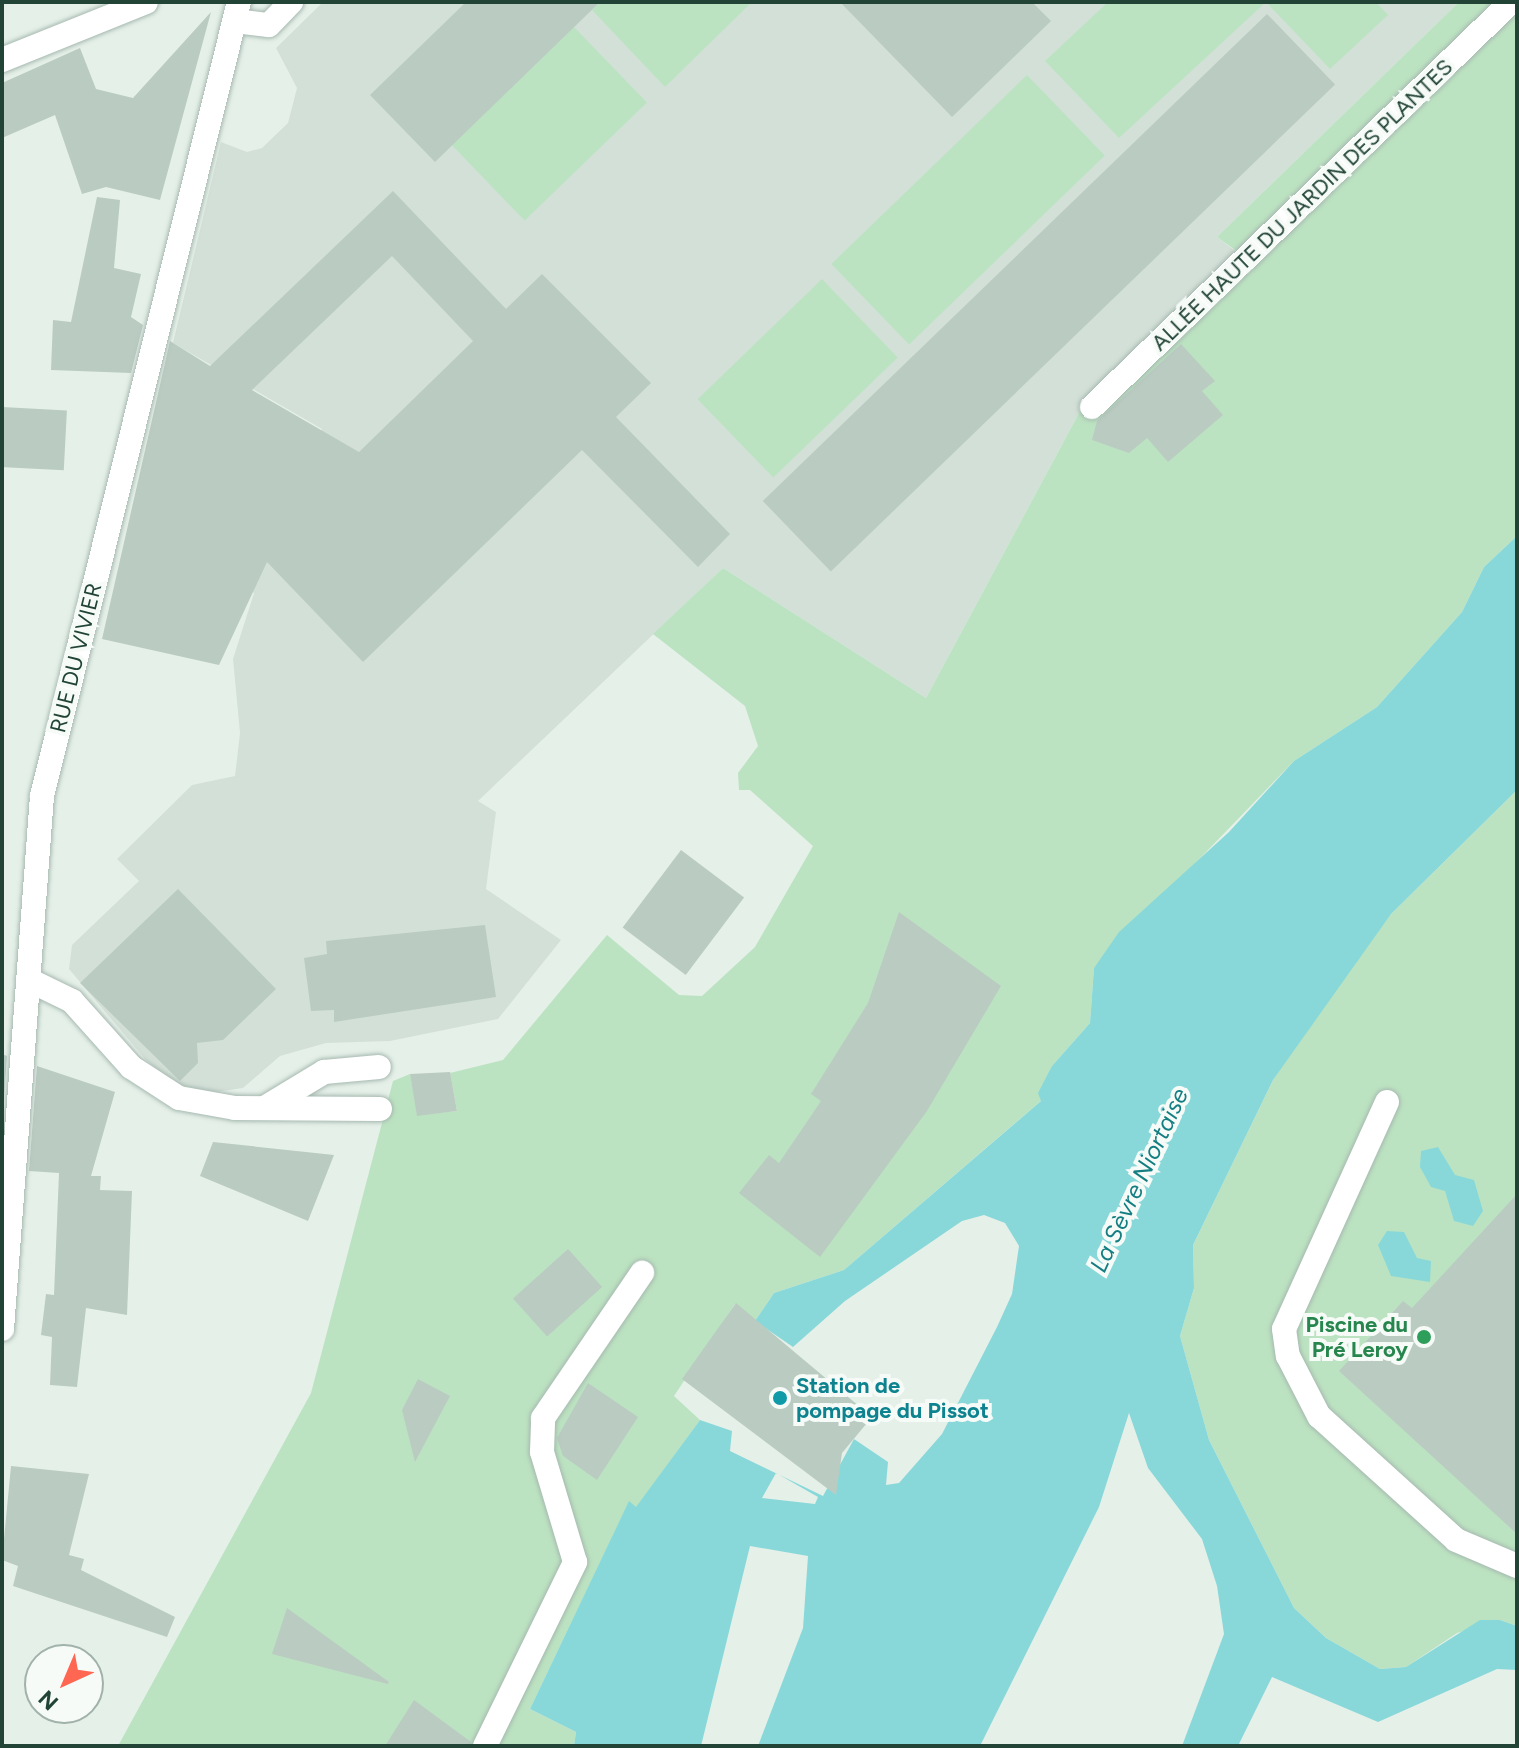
<!DOCTYPE html>
<meta charset="utf-8">
<style>
body{margin:0}
#map{position:relative;width:1519px;height:1748px;overflow:hidden;background:#e5f0e9;font-family:Figtree,sans-serif}
div>[style]{position:absolute}
.built>*{inset:0;background:#d3e0d8}
.green>*{inset:0;background:#bce3c1;transform-origin:0 0}
.water>*{inset:0;background:#88d8da}
.building>*{inset:0;background:#bacbc2;transform-origin:0 0}
.roads{filter:drop-shadow(0 0 2px #a6b9b0) drop-shadow(0 0 2px #a6b9b0)}
.street>*{height:24px;margin:-12px;padding:0 12px;transform-origin:12px;border-radius:12px;background:#fff}
.secondary>*{height:24px;margin:-12px;padding:0 12px;transform-origin:12px;border-radius:12px;background:#fff}
.dots>*{width:22px;height:22px;translate:-50% -50%;box-sizing:border-box;border:4px solid #f6fbf8;border-radius:50%}
span{translate:-50% -50%;white-space:nowrap;text-align:center;line-height:1.15;-webkit-text-stroke:8px #f6fbf8;paint-order:stroke}
.street-label{font-size:22px;color:#214436}
.leisure-label{font-size:22px;color:#27864d;font-weight:700}
.right{translate:-100% -50%;text-align:right}
.culture-label{font-size:22px;color:#0d838f;font-weight:700}
.left{translate:0 -50%;text-align:left}
.water-label{font-size:24px;color:#147e82;font-style:italic}
.frame{position:absolute;inset:0;border:4px solid #214436;pointer-events:none}
.north{position:absolute;left:24px;top:1644px;width:80px;height:80px;box-sizing:border-box;background:#f6fbf8;border:2px solid #a1b2aa;border-radius:50%;rotate:224deg;font-size:22px;font-weight:700;line-height:32px;text-align:center;color:#214436}
.north::after{content:'';display:block;margin:auto;width:28px;height:36px;background:#ff6753;clip-path:polygon(50% 0,100% 100%,50% 72%,0 100%)}
</style>
<div id="map">
<div class="built">
<div style="clip-path:polygon(323px 2px,1459px 2px,1217px 237px,1238px 253px,1086px 400px,926px 698px,723px 568px,478px 801px,496px 812px,486px 889px,561px 940px,498px 1019px,390px 1041px,326px 1043px,280px 1056px,243px 1088px,215px 1092px,177px 1085px,146px 1060px,69px 969px,72px 945px,139px 881px,117px 859px,192px 785px,235px 776px,240px 733px,233px 659px,254px 593px,237px 580px,322px 429px,173px 343px,221px 142px,247px 152px,262px 148px,288px 123px,297px 88px,276px 48px)"></div>
</div>
<div class="green">
<div style="clip-path:polygon(600px 2px,752px 2px,665px 87px,592px 10px)"></div>
<div style="clip-path:polygon(1108px 2px,1376px 2px,1388px 15px,1330px 69px,1266px 2px,1119px 138px,1045px 61px)"></div>
<div style="clip-path:polygon(1459px 2px,1517px 2px,1517px 536px,1484px 567px,1462px 612px,1377px 707px,1294px 761px,1094px 968px,1090px 1023px,1052px 1066px,1042px 1100px,844px 1270px,774px 1293px,755px 1321px,735px 1304px,674px 1396px,700px 1420px,636px 1508px,629px 1502px,530px 1709px,576px 1732px,574px 1746px,118px 1746px,311px 1393px,393px 1081px,410px 1074px,418px 1115px,457px 1111px,450px 1073px,503px 1060px,607px 935px,679px 995px,702px 996px,755px 947px,813px 846px,750px 790px,739px 790px,738px 773px,758px 746px,745px 706px,653px 634px,723px 568px,926px 698px,1086px 400px,1238px 252px,1217px 237px)"></div>
<div style="left:574px;top:27px;width:105px;height:170px;rotate:46deg"></div>
<div style="left:1027px;top:75px;width:112px;height:272px;rotate:46deg"></div>
<div style="left:822px;top:279px;width:109px;height:173px;rotate:46deg"></div>
<div style="clip-path:polygon(1517px 790px,1517px 1626px,1500px 1620px,1457px 1633px,1406px 1667px,1380px 1669px,1326px 1638px,1294px 1608px,1209px 1440px,1180px 1336px,1194px 1288px,1193px 1245px,1273px 1080px,1321px 1006px,1391px 914px)"></div>
</div>
<div class="water">
<div style="clip-path:polygon(evenodd,1517px 536px,1517px 790px,1391px 914px,1273px 1080px,1193px 1245px,1194px 1288px,1180px 1336px,1209px 1440px,1294px 1608px,1326px 1638px,1380px 1669px,1406px 1667px,1480px 1620px,1500px 1620px,1517px 1626px,1517px 1670px,1497px 1669px,1378px 1722px,1272px 1677px,1238px 1746px,1182px 1746px,1224px 1634px,1217px 1586px,1202px 1539px,1148px 1468px,1129px 1413px,1099px 1507px,980px 1746px,758px 1746px,803px 1628px,808px 1556px,750px 1546px,701px 1746px,574px 1746px,576px 1732px,530px 1709px,629px 1501px,636px 1507px,700px 1420px,732px 1431px,730px 1451px,823px 1496px,854px 1439px,888px 1462px,886px 1485px,899px 1483px,942px 1434px,997px 1327px,1012px 1294px,1019px 1246px,1005px 1223px,984px 1215px,962px 1221px,845px 1301px,793px 1347px,755px 1321px,774px 1293px,844px 1270px,1041px 1101px,1038px 1093px,1052px 1066px,1090px 1023px,1094px 968px,1119px 932px,1229px 832px,1294px 761px,1377px 707px,1462px 612px,1484px 567px,1517px 536px,776px 1473px,818px 1497px,815px 1504px,762px 1498px,776px 1473px)"></div>
<div style="clip-path:polygon(1438px 1147px,1455px 1175px,1474px 1180px,1483px 1211px,1473px 1226px,1454px 1221px,1445px 1191px,1431px 1187px,1420px 1167px,1421px 1151px)"></div>
<div style="clip-path:polygon(1387px 1231px,1404px 1232px,1417px 1258px,1431px 1261px,1430px 1282px,1391px 1276px,1378px 1245px)"></div>
</div>
<div class="building">
<div style="clip-path:polygon(466px 2px,600px 2px,435px 162px,370px 95px)"></div>
<div style="clip-path:polygon(840px 2px,1032px 2px,1051px 21px,952px 117px)"></div>
<div style="clip-path:polygon(211px 12px,160px 200px,106px 187px,82px 194px,55px 115px,2px 138px,2px 83px,80px 48px,96px 89px,133px 98px)"></div>
<div style="left:1267px;top:14px;width:98px;height:701px;rotate:46deg"></div>
<div style="clip-path:polygon(evenodd,393px 191px,506px 309px,542px 274px,651px 383px,616px 417px,730px 534px,698px 567px,582px 450px,363px 662px,267px 562px,219px 665px,102px 639px,170px 341px,210px 366px,393px 191px,392px 256px,473px 341px,359px 452px,252px 390px,392px 256px)"></div>
<div style="clip-path:polygon(97px 197px,120px 200px,114px 268px,141px 274px,131px 317px,143px 325px,131px 373px,51px 370px,53px 320px,71px 322px)"></div>
<div style="clip-path:polygon(1181px 344px,1215px 381px,1202px 391px,1223px 415px,1168px 462px,1147px 438px,1129px 453px,1092px 440px,1097px 421px)"></div>
<div style="left:2px;top:407px;width:65px;height:60px;rotate:3deg"></div>
<div style="left:681px;top:850px;width:79px;height:97px;rotate:37deg"></div>
<div style="clip-path:polygon(178px 889px,276px 989px,223px 1040px,197px 1043px,198px 1063px,180px 1081px,80px 983px)"></div>
<div style="clip-path:polygon(899px 912px,1001px 986px,927px 1111px,820px 1257px,739px 1193px,769px 1155px,779px 1163px,821px 1101px,811px 1094px,868px 1003px)"></div>
<div style="clip-path:polygon(485px 925px,496px 997px,334px 1022px,334px 1010px,311px 1011px,304px 958px,327px 954px,326px 941px)"></div>
<div style="clip-path:polygon(2px 1054px,7px 1056px,2px 1129px)"></div>
<div style="clip-path:polygon(37px 1066px,115px 1092px,91px 1176px,101px 1176px,100px 1190px,132px 1191px,127px 1315px,86px 1308px,77px 1387px,50px 1385px,52px 1337px,41px 1335px,46px 1294px,54px 1295px,59px 1173px,29px 1171px)"></div>
<div style="clip-path:polygon(450px 1072px,457px 1111px,417px 1116px,410px 1074px)"></div>
<div style="clip-path:polygon(213px 1142px,334px 1155px,308px 1221px,200px 1176px)"></div>
<div style="clip-path:polygon(1517px 1194px,1517px 1534px,1339px 1371px,1403px 1301px,1412px 1308px)"></div>
<div style="left:568px;top:1249px;width:51px;height:74px;rotate:48deg"></div>
<div style="clip-path:polygon(736px 1303px,872px 1417px,842px 1453px,836px 1495px,682px 1379px)"></div>
<div style="clip-path:polygon(418px 1379px,450px 1396px,415px 1462px,402px 1410px)"></div>
<div style="clip-path:polygon(588px 1383px,638px 1417px,597px 1480px,563px 1456px,557px 1438px)"></div>
<div style="clip-path:polygon(11px 1466px,89px 1474px,69px 1555px,84px 1559px,81px 1570px,175px 1617px,167px 1637px,13px 1586px,18px 1566px,2px 1560px)"></div>
<div style="clip-path:polygon(287px 1608px,389px 1682px,388px 1684px,272px 1654px)"></div>
<div style="clip-path:polygon(414px 1700px,471px 1742px,470px 1746px,385px 1746px)"></div>
</div>
<div class="roads">
<div class="street">
<div style="left:235px;top:21px;width:34px;rotate:7deg"></div>
<div style="left:269px;top:25px;width:32px;rotate:-46deg"></div>
<div style="left:1092px;top:407px;width:583px;rotate:-44.03deg"></div>
<div style="left:29px;top:980px;width:48px;rotate:26deg"></div>
<div style="left:72px;top:1001px;width:89px;rotate:48.2deg"></div>
<div style="left:131px;top:1067px;width:57px;rotate:32.9deg"></div>
<div style="left:179px;top:1098px;width:57px;rotate:10.1deg"></div>
<div style="left:235px;top:1108px;width:145px;rotate:0.4deg"></div>
<div style="left:1387px;top:1102px;width:249px;rotate:114.4deg"></div>
<div style="left:1284px;top:1329px;width:27px;rotate:82deg"></div>
<div style="left:1288px;top:1356px;width:68px;rotate:62.7deg"></div>
<div style="left:1319px;top:1416px;width:185px;rotate:42.1deg"></div>
<div style="left:1456px;top:1540px;width:66px;rotate:23.1deg"></div>
<div style="left:266px;top:1107px;width:68px;rotate:-31.1deg"></div>
<div style="left:324px;top:1072px;width:55px;rotate:-5.2deg"></div>
<div style="left:485px;top:1746px;width:205px;rotate:-63.9deg"></div>
<div style="left:575px;top:1562px;width:115px;rotate:-106.7deg"></div>
<div style="left:542px;top:1452px;width:34px;rotate:-88deg"></div>
<div style="left:543px;top:1418px;width:176px;rotate:-55.7deg"></div>
</div>
<div class="secondary">
<div style="left:2px;top:60px;width:155px;rotate:-21.9deg"></div>
<div style="left:2px;top:1329px;width:534px;rotate:-85.71deg"></div>
<div style="left:42px;top:796px;width:818px;rotate:-76.07deg"></div>
</div>
</div>
<div class="dots">
<div style="left:1424px;top:1337px;background:#2e9e5b"></div>
<div style="left:780px;top:1398px;background:#0f9aa8"></div>
</div>
<div class="street-label">
<span style="left:1302px;top:205px;rotate:-44deg">ALLÉE HAUTE DU JARDIN DES PLANTES</span>
<span style="left:76px;top:658px;rotate:-76deg">RUE DU VIVIER</span>
</div>
<div class="leisure-label">
<span class="right" style="left:1408px;top:1337px">Piscine du<br>Pré Leroy</span>
</div>
<div class="culture-label">
<span class="left" style="left:796px;top:1398px">Station de<br>pompage du Pissot</span>
</div>
<div class="water-label">
<span style="left:1139px;top:1180px;rotate:-65deg">La Sèvre Niortaise</span>
</div>
<div class="frame"></div>
<div class="north">N</div>
</div>
